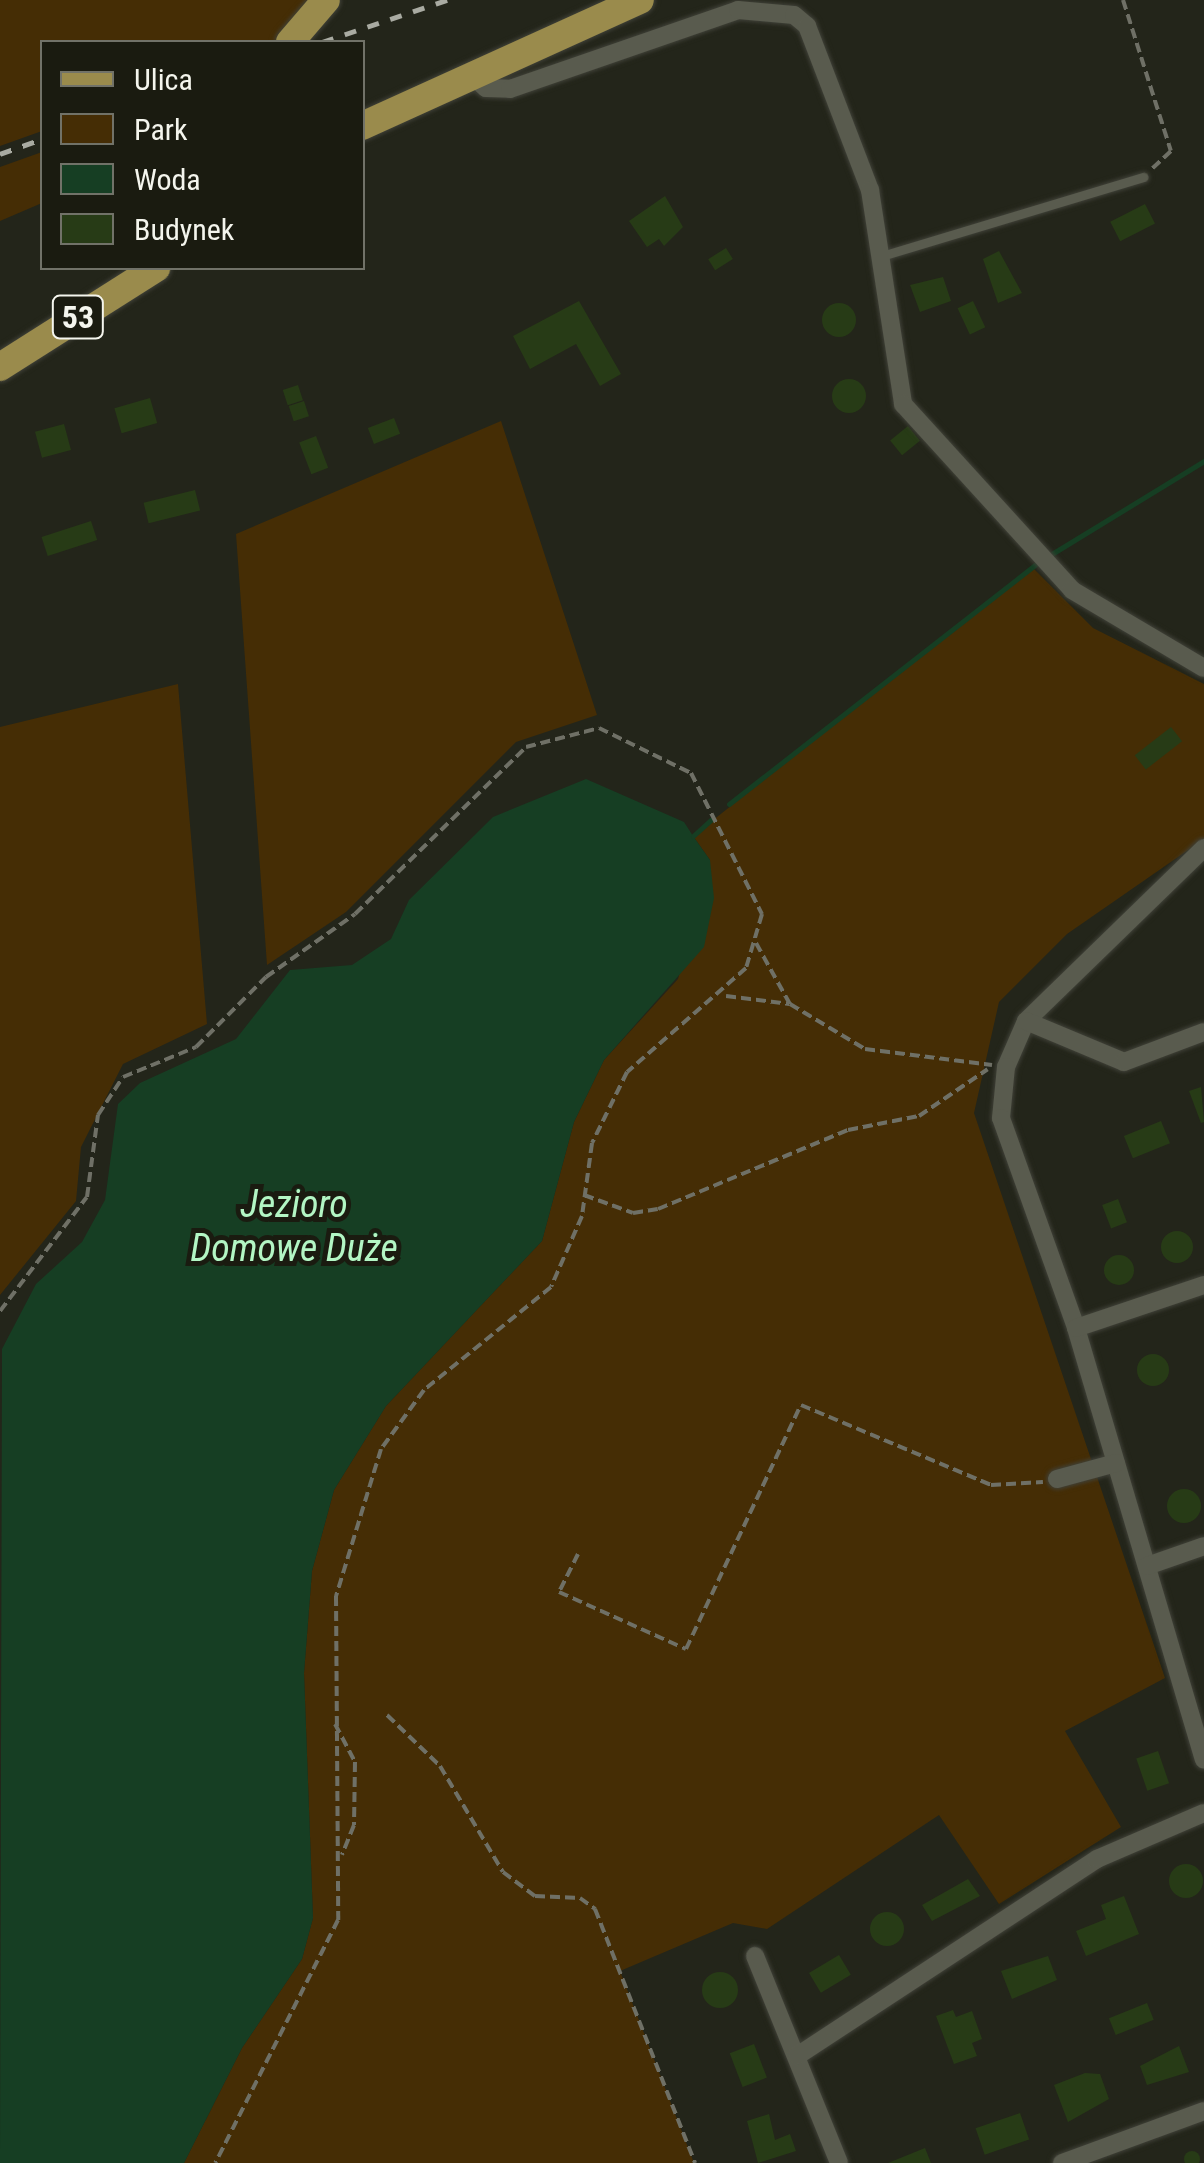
<!DOCTYPE html>
<meta charset="utf-8">
<style>
body{margin:0}
#map{position:relative;width:1204px;height:2163px;overflow:hidden;background:#23251a;font-family:"Roboto Condensed",sans-serif}
div>[style]{position:absolute}
.green>*{inset:0;background:#452d05}
.water>*{inset:0;background:#163e23}
.stream>*{height:5px;margin:-2.5px;padding:0 2.5px;transform-origin:2.5px;border-radius:2.5px;background:#163e23}
.building>*{inset:0;background:#273b16;transform-origin:0 0}
.round{border-radius:50%}
.path>*{height:4px;margin-top:-2px;transform-origin:0;background:repeating-linear-gradient(90deg,#6f7066 0 10px,transparent 0 15px)}
.roads{filter:drop-shadow(0 0 2px #404138) drop-shadow(0 0 2px #404138)}
.service>*{height:9px;margin:-4.5px;padding:0 4.5px;transform-origin:4.5px;border-radius:4.5px;background:#595b4e}
.minor>*{height:18px;margin:-9px;padding:0 9px;transform-origin:9px;border-radius:9px;background:#595b4e}
.primary>*{height:28px;margin:-14px;padding:0 14px;transform-origin:14px;border-radius:14px;background:#9a8b4c}
.rail>*{height:5px;margin-top:-2.5px;transform-origin:0;background:repeating-linear-gradient(90deg,#a9aba2 0 12px,transparent 0 24px)}
span{translate:-50% -50%;white-space:nowrap;text-align:center;line-height:1.15;-webkit-text-stroke:10px #1a1b10;paint-order:stroke}
.shield-label span{padding:2px 8px;background:#1a1b10;border:2px solid;border-radius:8px;-webkit-text-stroke-width:0}
.shield-label{font-size:32px;color:#f4f5ed;font-weight:700}
.water-label{font-size:38px;color:#b3f6c4;font-style:italic}
.legend{position:absolute;left:40px;top:40px;width:325px;height:230px;box-sizing:border-box;background:#1a1b10;border:2px solid #717268;margin:0;padding:12px 18px;list-style:none;font-size:30px;color:#f4f5ed}
.legend li{display:flex;align-items:center;gap:20px;height:50px}
.legend b{width:50px;border:2px solid #717268}
</style>
<div id="map">
<div class="green">
<div style="clip-path:polygon(0 0,312px 0,276px 42px,42px 42px,42px 131px,0 146px)"></div>
<div style="clip-path:polygon(42px 152px,42px 203px,0 221px,0 167px)"></div>
<div style="clip-path:polygon(501px 421px,597px 715px,516px 742px,346px 912px,267px 965px,236px 534px)"></div>
<div style="clip-path:polygon(1032px 567px,1093px 628px,1204px 684px,1204px 839px,1067px 934px,999px 1002px,974px 1113px,1165px 1678px,1065px 1731px,1121px 1827px,999px 1904px,939px 1815px,767px 1929px,733px 1923px,620px 1971px,694px 2163px,184px 2163px,242px 2048px,302px 1959px,313px 1918px,304px 1673px,312px 1571px,334px 1490px,386px 1406px,542px 1241px,574px 1122px,604px 1060px,678px 979px,710px 860px,693px 836px)"></div>
<div style="clip-path:polygon(178px 684px,207px 1024px,123px 1064px,81px 1147px,76px 1201px,0 1295px,0 727px)"></div>
</div>
<div class="water">
<div style="clip-path:polygon(586px 779px,684px 822px,693px 836px,710px 860px,714px 898px,704px 947px,604px 1060px,574px 1122px,542px 1241px,386px 1406px,334px 1490px,312px 1571px,304px 1673px,313px 1918px,302px 1959px,242px 2048px,184px 2163px,0 2163px,2px 1349px,36px 1284px,82px 1242px,105px 1200px,118px 1104px,140px 1083px,236px 1039px,290px 970px,352px 965px,391px 939px,409px 900px,493px 817px)"></div>
</div>
<div class="stream">
<div style="left:1050px;top:555px;width:180px;rotate:-31.4deg"></div>
<div style="left:729px;top:804px;width:391px;rotate:-38deg"></div>
<div style="left:693px;top:836px;width:24px;rotate:-42deg"></div>
</div>
<div class="building">
<div style="clip-path:polygon(665px 196px,683px 227px,664px 246px,659px 239px,647px 247px,629px 221px)"></div>
<div style="left:1145px;top:204px;width:22px;height:39px;rotate:63deg"></div>
<div style="left:726px;top:248px;width:13px;height:21px;rotate:58deg"></div>
<div style="clip-path:polygon(999px 251px,1022px 293px,998px 303px,983px 259px)"></div>
<div style="clip-path:polygon(943px 277px,951px 301px,920px 312px,910px 285px)"></div>
<div style="clip-path:polygon(579px 301px,621px 374px,600px 386px,576px 344px,530px 369px,513px 336px)"></div>
<div style="left:973px;top:301px;width:29px;height:17px;rotate:65deg"></div>
<div class="round" style="left:822px;top:303px;width:34px;height:34px"></div>
<div class="round" style="left:832px;top:379px;width:34px;height:34px"></div>
<div style="left:298px;top:385px;width:16px;height:16px;rotate:72deg"></div>
<div style="left:150px;top:398px;width:26px;height:37px;rotate:74deg"></div>
<div style="left:304px;top:401px;width:16px;height:16px;rotate:72deg"></div>
<div style="left:394px;top:418px;width:17px;height:28px;rotate:69deg"></div>
<div style="left:64px;top:424px;width:27px;height:30px;rotate:75deg"></div>
<div style="left:908px;top:426px;width:19px;height:23px;rotate:51deg"></div>
<div style="left:316px;top:436px;width:34px;height:18px;rotate:69deg"></div>
<div style="left:195px;top:490px;width:21px;height:53px;rotate:76deg"></div>
<div style="left:91px;top:521px;width:20px;height:52px;rotate:72deg"></div>
<div style="left:1171px;top:727px;width:18px;height:46px;rotate:52deg"></div>
<div style="clip-path:polygon(1201px 1087px,1204px 1122px,1201px 1123px,1189px 1091px)"></div>
<div style="left:1161px;top:1121px;width:24px;height:40px;rotate:68deg"></div>
<div style="left:1118px;top:1199px;width:25px;height:17px;rotate:69deg"></div>
<div class="round" style="left:1161px;top:1231px;width:32px;height:32px"></div>
<div class="round" style="left:1104px;top:1255px;width:30px;height:30px"></div>
<div class="round" style="left:1137px;top:1354px;width:32px;height:32px"></div>
<div class="round" style="left:1167px;top:1489px;width:34px;height:34px"></div>
<div style="left:1158px;top:1751px;width:34px;height:23px;rotate:71deg"></div>
<div class="round" style="left:1169px;top:1864px;width:34px;height:34px"></div>
<div style="clip-path:polygon(968px 1879px,980px 1896px,932px 1921px,922px 1905px)"></div>
<div style="clip-path:polygon(1124px 1896px,1139px 1934px,1086px 1956px,1076px 1931px,1106px 1919px,1101px 1905px)"></div>
<div class="round" style="left:870px;top:1912px;width:34px;height:34px"></div>
<div style="left:839px;top:1955px;width:23px;height:35px;rotate:59deg"></div>
<div style="clip-path:polygon(1048px 1956px,1057px 1980px,1012px 1999px,1001px 1971px)"></div>
<div class="round" style="left:702px;top:1972px;width:36px;height:36px"></div>
<div style="left:1147px;top:2003px;width:18px;height:41px;rotate:68deg"></div>
<div style="clip-path:polygon(953px 2010px,956px 2017px,972px 2011px,982px 2039px,972px 2043px,977px 2056px,954px 2064px,936px 2016px)"></div>
<div style="left:754px;top:2044px;width:36px;height:26px;rotate:69deg"></div>
<div style="clip-path:polygon(1179px 2046px,1189px 2072px,1147px 2085px,1140px 2066px)"></div>
<div style="clip-path:polygon(1085px 2073px,1100px 2074px,1109px 2099px,1068px 2122px,1054px 2085px)"></div>
<div style="left:1020px;top:2113px;width:28px;height:47px;rotate:71deg"></div>
<div style="clip-path:polygon(769px 2114px,775px 2140px,790px 2134px,796px 2151px,758px 2163px,747px 2121px)"></div>
<div style="clip-path:polygon(925px 2148px,931px 2163px,888px 2163px)"></div>
<div class="round" style="left:1184px;top:2151px;width:16px;height:16px"></div>
</div>
<div class="path">
<div style="left:1123px;top:0;width:158px;rotate:72.4deg"></div>
<div style="left:1171px;top:151px;width:26px;rotate:137deg"></div>
<div style="left:756px;top:943px;width:70px;rotate:60.9deg"></div>
<div style="left:726px;top:996px;width:64px;rotate:7.1deg"></div>
<div style="left:790px;top:1004px;width:87px;rotate:31deg"></div>
<div style="left:865px;top:1049px;width:128px;rotate:7.2deg"></div>
<div style="left:584px;top:1195px;width:52px;rotate:20.2deg"></div>
<div style="left:633px;top:1213px;width:25px;rotate:-9deg"></div>
<div style="left:658px;top:1209px;width:206px;rotate:-22.6deg"></div>
<div style="left:848px;top:1130px;width:72px;rotate:-11.2deg"></div>
<div style="left:919px;top:1116px;width:83px;rotate:-34.3deg"></div>
<div style="left:0;top:1311px;width:143px;rotate:-52.7deg"></div>
<div style="left:87px;top:1197px;width:83px;rotate:-82.4deg"></div>
<div style="left:98px;top:1115px;width:45px;rotate:-56.7deg"></div>
<div style="left:123px;top:1077px;width:79px;rotate:-22.3deg"></div>
<div style="left:196px;top:1047px;width:99px;rotate:-45deg"></div>
<div style="left:266px;top:977px;width:109px;rotate:-35.3deg"></div>
<div style="left:355px;top:914px;width:239px;rotate:-44.3deg"></div>
<div style="left:526px;top:747px;width:75px;rotate:-14.6deg"></div>
<div style="left:599px;top:728px;width:102px;rotate:26.1deg"></div>
<div style="left:691px;top:773px;width:158px;rotate:63.3deg"></div>
<div style="left:762px;top:914px;width:56px;rotate:106.5deg"></div>
<div style="left:746px;top:968px;width:158px;rotate:138.8deg"></div>
<div style="left:627px;top:1072px;width:79px;rotate:116.2deg"></div>
<div style="left:592px;top:1143px;width:74px;rotate:97.8deg"></div>
<div style="left:582px;top:1216px;width:77px;rotate:113.6deg"></div>
<div style="left:551px;top:1287px;width:164px;rotate:141deg"></div>
<div style="left:424px;top:1390px;width:73px;rotate:126.1deg"></div>
<div style="left:381px;top:1449px;width:154px;rotate:107deg"></div>
<div style="left:336px;top:1596px;width:324px;rotate:89.6deg"></div>
<div style="left:338px;top:1920px;width:272px;rotate:116.8deg"></div>
<div style="left:578px;top:1554px;width:42px;rotate:116.6deg"></div>
<div style="left:559px;top:1592px;width:139px;rotate:24.2deg"></div>
<div style="left:686px;top:1649px;width:270px;rotate:-64.8deg"></div>
<div style="left:801px;top:1405px;width:206px;rotate:22.8deg"></div>
<div style="left:991px;top:1485px;width:52px;rotate:-3.3deg"></div>
<div style="left:387px;top:1715px;width:74px;rotate:43.9deg"></div>
<div style="left:440px;top:1766px;width:123px;rotate:59.3deg"></div>
<div style="left:503px;top:1872px;width:40px;rotate:37deg"></div>
<div style="left:535px;top:1896px;width:45px;rotate:2.5deg"></div>
<div style="left:580px;top:1898px;width:19px;rotate:36deg"></div>
<div style="left:595px;top:1909px;width:273px;rotate:68.5deg"></div>
<div style="left:335px;top:1724px;width:43px;rotate:62.2deg"></div>
<div style="left:355px;top:1762px;width:63px;rotate:90.9deg"></div>
<div style="left:354px;top:1825px;width:32px;rotate:112deg"></div>
</div>
<div class="roads">
<div class="service">
<div style="left:885px;top:255px;width:270px;rotate:-16.8deg"></div>
</div>
<div class="minor">
<div style="left:471px;top:75px;width:20px;rotate:41deg"></div>
<div style="left:486px;top:88px;width:24px;rotate:2deg"></div>
<div style="left:510px;top:89px;width:241px;rotate:-19.1deg"></div>
<div style="left:738px;top:10px;width:56px;rotate:5.1deg"></div>
<div style="left:794px;top:15px;width:17px;rotate:40deg"></div>
<div style="left:807px;top:26px;width:176px;rotate:69deg"></div>
<div style="left:870px;top:190px;width:217px;rotate:81.2deg"></div>
<div style="left:903px;top:404px;width:251px;rotate:47.7deg"></div>
<div style="left:1072px;top:590px;width:153px;rotate:30.6deg"></div>
<div style="left:1204px;top:848px;width:248px;rotate:135.8deg"></div>
<div style="left:1026px;top:1021px;width:50px;rotate:113.5deg"></div>
<div style="left:1006px;top:1067px;width:51px;rotate:95.6deg"></div>
<div style="left:1001px;top:1118px;width:223px;rotate:70.3deg"></div>
<div style="left:1076px;top:1328px;width:450px;rotate:73.5deg"></div>
<div style="left:1026px;top:1021px;width:106px;rotate:22.7deg"></div>
<div style="left:1124px;top:1062px;width:85px;rotate:-20.6deg"></div>
<div style="left:1076px;top:1328px;width:135px;rotate:-18.6deg"></div>
<div style="left:1057px;top:1479px;width:61px;rotate:-15.2deg"></div>
<div style="left:1147px;top:1566px;width:60px;rotate:-19.3deg"></div>
<div style="left:755px;top:1956px;width:223px;rotate:67.9deg"></div>
<div style="left:797px;top:2056px;width:359px;rotate:-33.3deg"></div>
<div style="left:1097px;top:1859px;width:116px;rotate:-23.3deg"></div>
<div style="left:1062px;top:2163px;width:151px;rotate:-20.1deg"></div>
</div>
<div class="primary">
<div style="left:290px;top:42px;width:55px;rotate:-49.4deg"></div>
<div style="left:362px;top:126px;width:305px;rotate:-24.4deg"></div>
<div style="left:0;top:367px;width:185px;rotate:-32.4deg"></div>
</div>
</div>
<div class="rail">
<div style="left:322px;top:42px;width:132px;rotate:-18.6deg"></div>
<div style="left:0;top:154px;width:45px;rotate:-19.7deg"></div>
</div>
<div class="shield-label">
<span style="left:78px;top:317px">53</span>
</div>
<div class="water-label">
<span style="left:294px;top:1227px">Jezioro<br>Domowe Duże</span>
</div>
<ul class="legend">
<li><b style="height:12px;background:#9a8b4c"></b>Ulica</li>
<li><b style="height:28px;background:#452d05"></b>Park</li>
<li><b style="height:28px;background:#163e23"></b>Woda</li>
<li><b style="height:28px;background:#273b16"></b>Budynek</li>
</ul>
</div>
